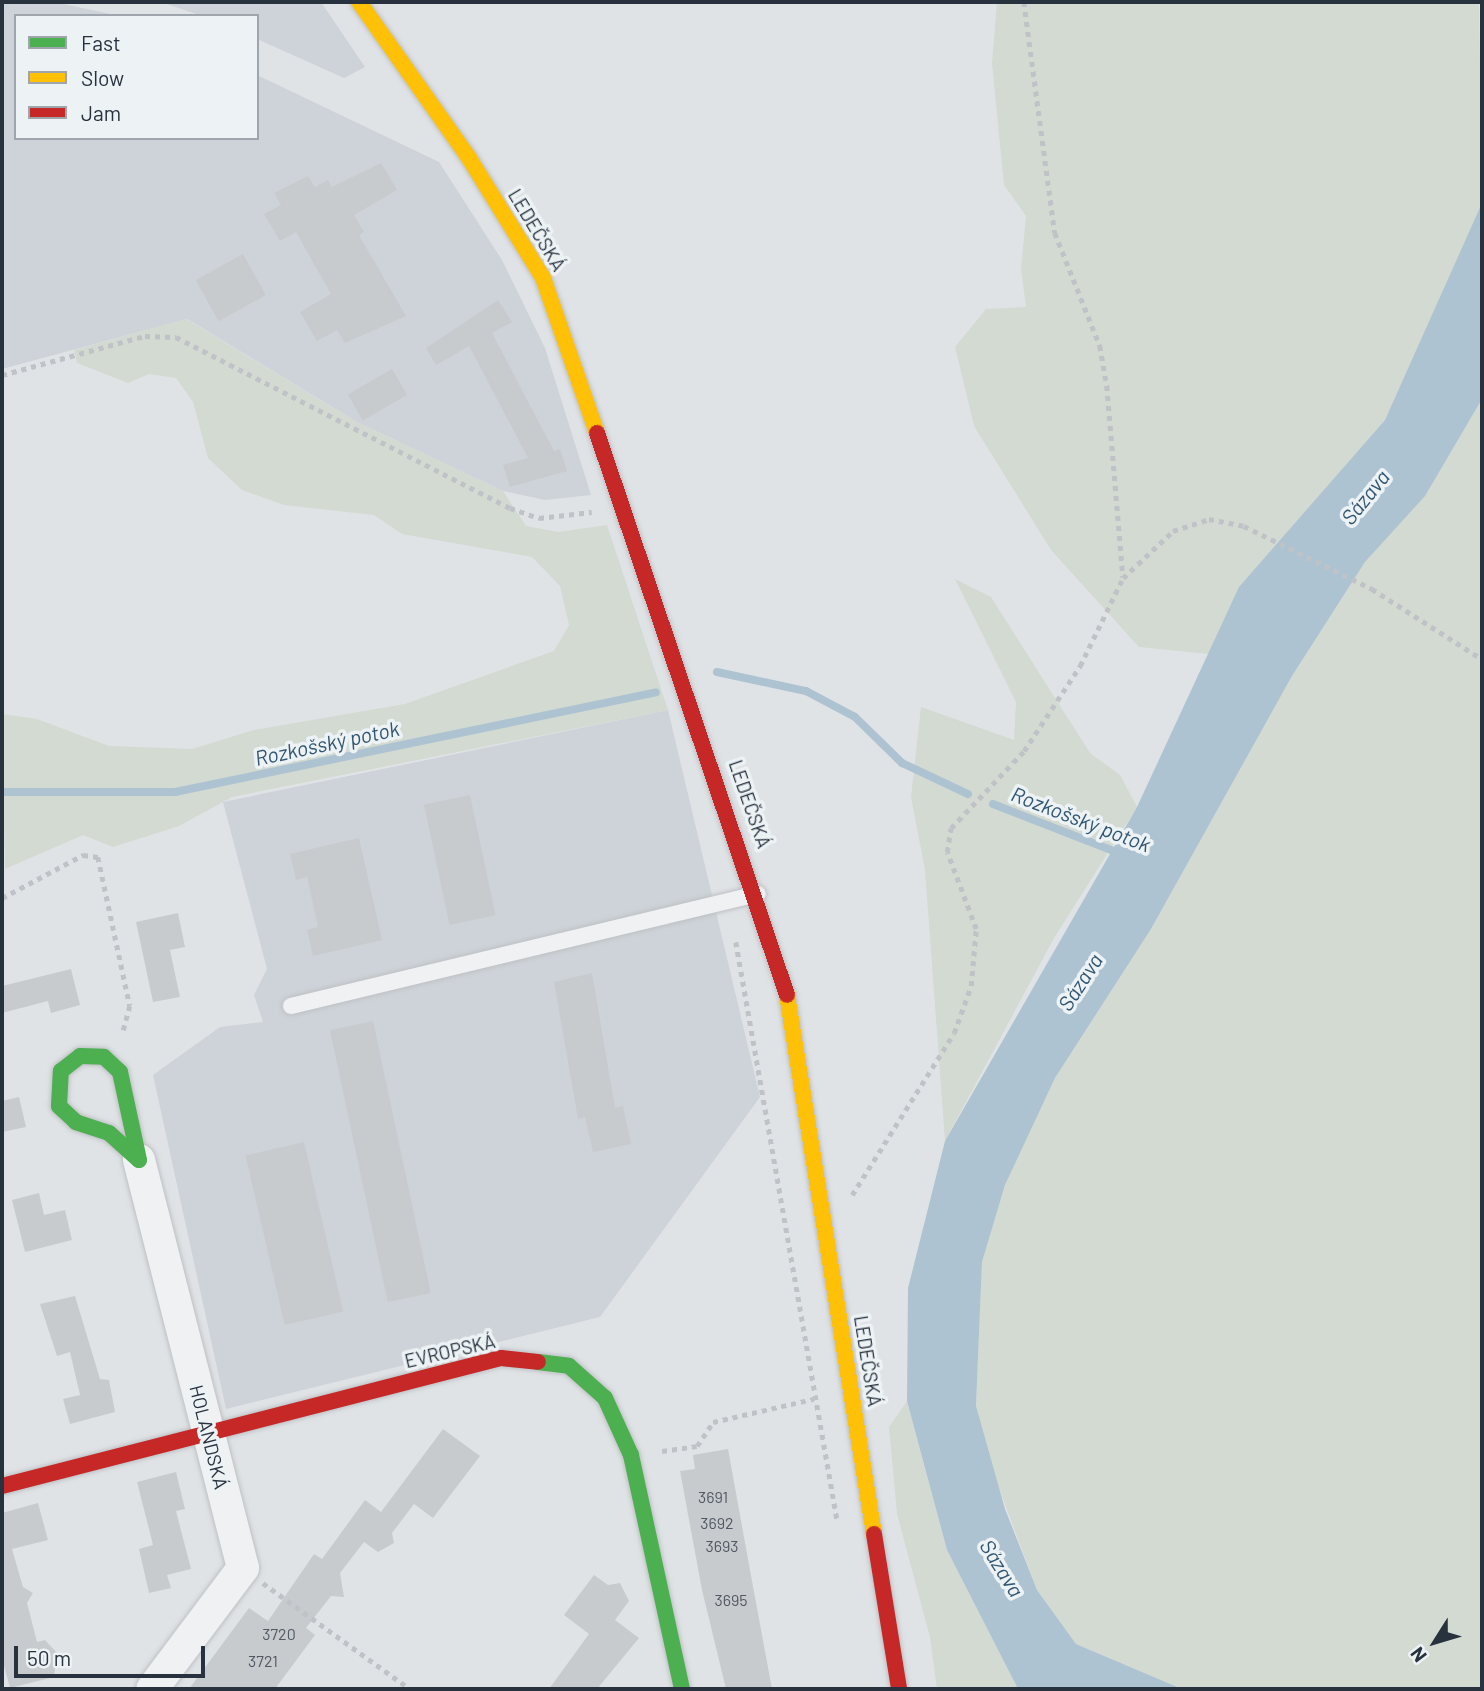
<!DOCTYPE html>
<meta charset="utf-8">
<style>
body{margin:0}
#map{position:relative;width:1484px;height:1691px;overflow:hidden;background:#e0e3e6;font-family:Barlow,sans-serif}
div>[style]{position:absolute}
.built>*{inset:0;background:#ced3d9}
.green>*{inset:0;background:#d2dad1}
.water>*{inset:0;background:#aec3d1}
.stream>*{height:8px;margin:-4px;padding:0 4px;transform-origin:4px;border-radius:4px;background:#aec3d1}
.building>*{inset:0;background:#c8cbce;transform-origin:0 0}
.path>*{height:4.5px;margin-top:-2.25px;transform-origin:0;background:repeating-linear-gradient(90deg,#bfc2c6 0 5px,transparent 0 10px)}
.roads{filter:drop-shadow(0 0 2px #bec1c4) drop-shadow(0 0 2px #bec1c4)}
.lane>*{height:16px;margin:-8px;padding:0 8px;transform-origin:8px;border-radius:8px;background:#f0f1f2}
.street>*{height:32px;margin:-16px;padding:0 16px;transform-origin:16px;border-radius:16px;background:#f0f1f2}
.fast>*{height:16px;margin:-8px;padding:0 8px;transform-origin:8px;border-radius:8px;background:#4caf50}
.slow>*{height:16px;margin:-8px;padding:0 8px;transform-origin:8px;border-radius:8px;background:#ffc107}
.jam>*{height:16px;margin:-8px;padding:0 8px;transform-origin:8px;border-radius:8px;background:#c62828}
span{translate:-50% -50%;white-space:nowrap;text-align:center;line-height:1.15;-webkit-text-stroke:7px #edf2f5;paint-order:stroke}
.number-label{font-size:16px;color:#505963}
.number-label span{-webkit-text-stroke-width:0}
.street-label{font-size:19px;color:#27323e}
.water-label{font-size:21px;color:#315672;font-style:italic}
.frame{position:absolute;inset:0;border:4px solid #27323e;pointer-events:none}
.legend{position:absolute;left:14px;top:14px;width:245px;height:126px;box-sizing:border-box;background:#edf2f5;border:2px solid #9ea5ac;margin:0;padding:9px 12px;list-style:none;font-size:21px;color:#27323e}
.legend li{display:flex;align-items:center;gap:14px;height:35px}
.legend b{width:35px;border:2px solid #9ea5ac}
.north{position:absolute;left:1400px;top:1607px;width:70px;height:70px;-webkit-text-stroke:5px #edf2f5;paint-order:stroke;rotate:233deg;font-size:19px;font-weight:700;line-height:28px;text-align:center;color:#27323e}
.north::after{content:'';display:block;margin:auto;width:24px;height:32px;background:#27323e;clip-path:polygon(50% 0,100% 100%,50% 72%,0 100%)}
.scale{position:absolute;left:14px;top:1646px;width:191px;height:32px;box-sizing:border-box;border:4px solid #27323e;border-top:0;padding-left:9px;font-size:21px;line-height:24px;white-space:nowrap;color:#27323e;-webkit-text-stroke:5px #edf2f5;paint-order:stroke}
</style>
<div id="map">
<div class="built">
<div style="clip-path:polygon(2px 2px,54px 2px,120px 16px,16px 16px,16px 138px,257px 138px,257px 75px,439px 162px,502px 260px,545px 348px,591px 495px,545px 500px,503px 491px,357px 422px,187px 319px,2px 369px)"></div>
<div style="clip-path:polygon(161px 2px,321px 2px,365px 67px,344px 78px,257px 39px,257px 16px,202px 16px)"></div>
<div style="clip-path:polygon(668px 710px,760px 1097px,600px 1317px,226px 1409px,153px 1075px,220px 1027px,263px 1022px,254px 995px,267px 969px,223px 802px)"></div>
</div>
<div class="green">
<div style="clip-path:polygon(997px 2px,1479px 2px,1482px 203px,1469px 244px,1385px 420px,1240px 587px,1209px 654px,1139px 647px,1051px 550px,974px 426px,955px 347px,986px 309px,1026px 307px,1021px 269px,1026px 216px,1004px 185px,992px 63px)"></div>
<div style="clip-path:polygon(186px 319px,357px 422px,503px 491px,526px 526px,558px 532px,607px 525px,668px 710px,232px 797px,179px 826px,113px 847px,83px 835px,5px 869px,2px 714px,37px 719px,109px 746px,192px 749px,254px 730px,405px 704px,554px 651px,569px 625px,560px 586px,532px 557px,402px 534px,374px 515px,284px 505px,242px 490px,208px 458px,193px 402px,176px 378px,149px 374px,128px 383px,77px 363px,74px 350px)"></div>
<div style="clip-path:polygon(1482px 399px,1482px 1689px,1182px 1689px,1076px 1644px,1037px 1590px,984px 1448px,976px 1406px,982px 1262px,1005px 1185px,1055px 1078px,1151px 929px,1292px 676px,1365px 562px,1425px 495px)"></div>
<div style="clip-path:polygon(955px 579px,991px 597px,1090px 753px,1120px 775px,1137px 807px,1054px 938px,945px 1141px,925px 870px,911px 797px,921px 707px,1014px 740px,1016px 702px)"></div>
<div style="clip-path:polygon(907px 1401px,947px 1550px,1018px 1689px,937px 1689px,930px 1637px,897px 1514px,889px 1427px)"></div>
</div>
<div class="water">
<div style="clip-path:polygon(1482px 203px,1482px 399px,1425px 496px,1365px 562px,1292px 676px,1151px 929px,1055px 1078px,1005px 1185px,982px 1262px,976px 1406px,1005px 1509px,1037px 1590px,1076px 1644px,1182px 1689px,1018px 1689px,947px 1550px,907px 1401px,908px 1288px,945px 1141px,1137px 807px,1239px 587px,1385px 420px)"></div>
</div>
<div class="stream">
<div style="left:717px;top:672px;width:91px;rotate:12.1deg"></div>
<div style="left:806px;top:691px;width:55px;rotate:28deg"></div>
<div style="left:855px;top:717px;width:66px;rotate:44.4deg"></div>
<div style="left:902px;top:763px;width:73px;rotate:25.2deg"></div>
<div style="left:2px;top:792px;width:173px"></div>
<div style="left:175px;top:792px;width:491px;rotate:-11.7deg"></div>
<div style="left:993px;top:804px;width:137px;rotate:21.3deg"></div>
</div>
<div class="building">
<div style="clip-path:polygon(381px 163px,397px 190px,354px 215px,364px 232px,359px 235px,406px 316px,345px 343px,337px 330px,317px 341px,300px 312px,331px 294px,296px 232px,280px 241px,264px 214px,281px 205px,274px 193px,308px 176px,315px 187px,328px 180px,332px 187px)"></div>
<div style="left:243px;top:254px;width:47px;height:54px;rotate:61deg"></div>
<div style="clip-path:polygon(498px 300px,512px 322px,492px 333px,554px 451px,560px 449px,567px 471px,510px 487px,503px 465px,528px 458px,469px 346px,436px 365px,426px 348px)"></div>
<div style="left:392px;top:369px;width:30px;height:51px;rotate:60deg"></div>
<div style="left:470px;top:795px;width:123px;height:47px;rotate:78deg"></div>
<div style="clip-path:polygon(359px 838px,382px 940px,313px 956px,307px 930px,318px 927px,307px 877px,296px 880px,290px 854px)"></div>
<div style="clip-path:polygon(178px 913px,185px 947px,170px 950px,180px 997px,153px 1002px,136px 922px)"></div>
<div style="clip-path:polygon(71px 969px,80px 1005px,51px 1013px,48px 1001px,2px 1013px,2px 986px)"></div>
<div style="clip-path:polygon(592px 973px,615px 1108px,623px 1106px,631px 1144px,593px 1152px,585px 1117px,578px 1119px,554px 982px)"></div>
<div style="left:373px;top:1021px;width:278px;height:44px;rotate:78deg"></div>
<div style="clip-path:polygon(19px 1097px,26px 1127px,2px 1132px,2px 1101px)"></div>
<div style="left:304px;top:1142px;width:174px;height:60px;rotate:77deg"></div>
<div style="clip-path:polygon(39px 1193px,44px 1215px,65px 1210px,72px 1240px,25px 1252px,12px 1200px)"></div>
<div style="clip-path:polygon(75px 1296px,100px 1379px,109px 1380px,115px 1412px,70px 1424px,63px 1399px,80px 1395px,70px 1352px,57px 1356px,40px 1304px)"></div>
<div style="clip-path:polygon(443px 1429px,480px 1456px,433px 1518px,414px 1504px,392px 1533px,394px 1543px,378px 1552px,364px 1542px,340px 1573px,344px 1597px,331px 1596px,306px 1628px,315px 1635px,275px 1689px,189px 1689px,249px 1608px,268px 1621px,314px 1554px,322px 1559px,365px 1500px,381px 1512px)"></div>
<div style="clip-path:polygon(728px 1449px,752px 1581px,772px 1689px,726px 1689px,702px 1590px,680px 1471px,695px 1469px,693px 1455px)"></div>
<div style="clip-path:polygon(176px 1472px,185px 1509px,176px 1511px,191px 1569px,167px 1575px,171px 1588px,149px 1593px,139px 1549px,153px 1545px,137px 1482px)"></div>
<div style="clip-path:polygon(38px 1503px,48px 1540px,12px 1549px,23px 1587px,33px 1593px,27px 1603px,37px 1642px,45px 1640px,57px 1653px,54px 1677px,10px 1688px,2px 1658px,2px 1513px)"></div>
<div style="clip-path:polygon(594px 1575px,608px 1585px,620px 1583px,629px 1601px,615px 1620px,639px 1638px,597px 1689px,549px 1689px,589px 1634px,564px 1615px)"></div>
</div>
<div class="path">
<div style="left:1024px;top:2px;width:233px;rotate:82.4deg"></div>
<div style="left:1055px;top:233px;width:122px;rotate:68.3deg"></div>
<div style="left:1100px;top:346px;width:41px;rotate:80.1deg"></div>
<div style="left:1107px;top:386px;width:192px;rotate:85.2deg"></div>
<div style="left:2px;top:375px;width:148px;rotate:-15.3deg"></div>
<div style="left:145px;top:336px;width:31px;rotate:2deg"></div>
<div style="left:176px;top:337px;width:375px;rotate:27.1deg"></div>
<div style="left:510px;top:508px;width:31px;rotate:19deg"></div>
<div style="left:539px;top:518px;width:53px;rotate:-6.5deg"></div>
<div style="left:2px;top:898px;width:92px;rotate:-28deg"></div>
<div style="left:83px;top:855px;width:15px;rotate:8deg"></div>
<div style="left:98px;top:857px;width:152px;rotate:77.9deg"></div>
<div style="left:130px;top:1006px;width:30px;rotate:105deg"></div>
<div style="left:736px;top:942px;width:586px;rotate:80.07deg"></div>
<div style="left:852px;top:1195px;width:191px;rotate:-57.8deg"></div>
<div style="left:954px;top:1033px;width:50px;rotate:-70.1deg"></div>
<div style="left:971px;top:986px;width:57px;rotate:-85deg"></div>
<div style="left:976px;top:929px;width:82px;rotate:-110.6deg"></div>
<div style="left:947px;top:852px;width:24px;rotate:-81deg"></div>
<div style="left:951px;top:828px;width:106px;rotate:-46.5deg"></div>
<div style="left:1024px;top:751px;width:102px;rotate:-56.6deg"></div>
<div style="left:1080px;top:666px;width:98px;rotate:-64deg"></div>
<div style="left:1123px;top:578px;width:69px;rotate:-43.2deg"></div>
<div style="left:1173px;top:531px;width:38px;rotate:-18deg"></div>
<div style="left:1209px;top:519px;width:36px;rotate:11deg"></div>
<div style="left:1244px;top:526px;width:143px;rotate:26.2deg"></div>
<div style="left:1372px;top:589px;width:130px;rotate:32.5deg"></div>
<div style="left:662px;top:1451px;width:35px;rotate:-8deg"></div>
<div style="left:697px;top:1446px;width:29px;rotate:-56deg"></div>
<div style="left:713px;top:1422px;width:103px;rotate:-13deg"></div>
<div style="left:263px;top:1583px;width:181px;rotate:35.8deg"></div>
</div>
<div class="roads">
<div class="lane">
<div style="left:291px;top:1006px;width:480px;rotate:-13.5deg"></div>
</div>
<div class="street">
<div style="left:139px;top:1160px;width:421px;rotate:75.7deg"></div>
<div style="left:243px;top:1568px;width:151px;rotate:126.9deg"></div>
</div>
<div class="fast">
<div style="left:80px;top:1056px;width:24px;rotate:2deg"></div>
<div style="left:104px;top:1057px;width:22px;rotate:43deg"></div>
<div style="left:120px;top:1072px;width:90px;rotate:77.8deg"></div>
<div style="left:139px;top:1160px;width:40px;rotate:-138deg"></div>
<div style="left:109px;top:1133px;width:35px;rotate:-162deg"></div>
<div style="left:76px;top:1122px;width:23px;rotate:-137deg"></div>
<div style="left:59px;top:1106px;width:35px;rotate:-87deg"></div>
<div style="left:61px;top:1071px;width:24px;rotate:-38deg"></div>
<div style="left:538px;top:1362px;width:31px;rotate:7deg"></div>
<div style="left:569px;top:1366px;width:48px;rotate:41.6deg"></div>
<div style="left:605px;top:1398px;width:63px;rotate:65.5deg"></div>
<div style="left:631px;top:1455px;width:239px;rotate:77.7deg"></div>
</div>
<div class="slow">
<div style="left:359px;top:2px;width:191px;rotate:54.8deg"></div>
<div style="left:469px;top:158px;width:141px;rotate:58.3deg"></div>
<div style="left:543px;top:278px;width:164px;rotate:70.8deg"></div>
<div style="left:787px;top:995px;width:546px;rotate:80.83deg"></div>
</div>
<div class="jam">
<div style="left:597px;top:433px;width:593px;rotate:71.32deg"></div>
<div style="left:2px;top:1486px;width:515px;rotate:-14.39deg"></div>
<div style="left:501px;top:1358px;width:37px;rotate:6deg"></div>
<div style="left:874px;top:1534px;width:157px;rotate:80.8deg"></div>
</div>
</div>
<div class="number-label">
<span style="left:713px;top:1497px">3691</span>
<span style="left:717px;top:1523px">3692</span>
<span style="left:722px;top:1546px">3693</span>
<span style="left:731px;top:1600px">3695</span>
<span style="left:279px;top:1634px">3720</span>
<span style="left:263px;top:1661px">3721</span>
</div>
<div class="street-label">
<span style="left:537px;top:230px;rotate:59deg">LEDEČSKÁ</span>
<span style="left:750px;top:804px;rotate:71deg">LEDEČSKÁ</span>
<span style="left:450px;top:1351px;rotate:-13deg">EVROPSKÁ</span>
<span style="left:868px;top:1361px;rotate:81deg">LEDEČSKÁ</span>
<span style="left:209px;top:1437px;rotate:76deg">HOLANDSKÁ</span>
</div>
<div class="water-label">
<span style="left:1365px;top:497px;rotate:-51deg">Sázava</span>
<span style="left:327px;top:743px;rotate:-12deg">Rozkošský potok</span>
<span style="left:1081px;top:819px;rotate:21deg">Rozkošský potok</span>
<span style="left:1080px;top:982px;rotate:-57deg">Sázava</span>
<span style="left:1002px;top:1568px;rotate:58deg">Sázava</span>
</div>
<div class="frame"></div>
<ul class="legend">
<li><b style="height:9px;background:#4caf50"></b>Fast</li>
<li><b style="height:9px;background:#ffc107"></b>Slow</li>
<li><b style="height:9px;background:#c62828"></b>Jam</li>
</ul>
<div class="north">N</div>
<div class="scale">50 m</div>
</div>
